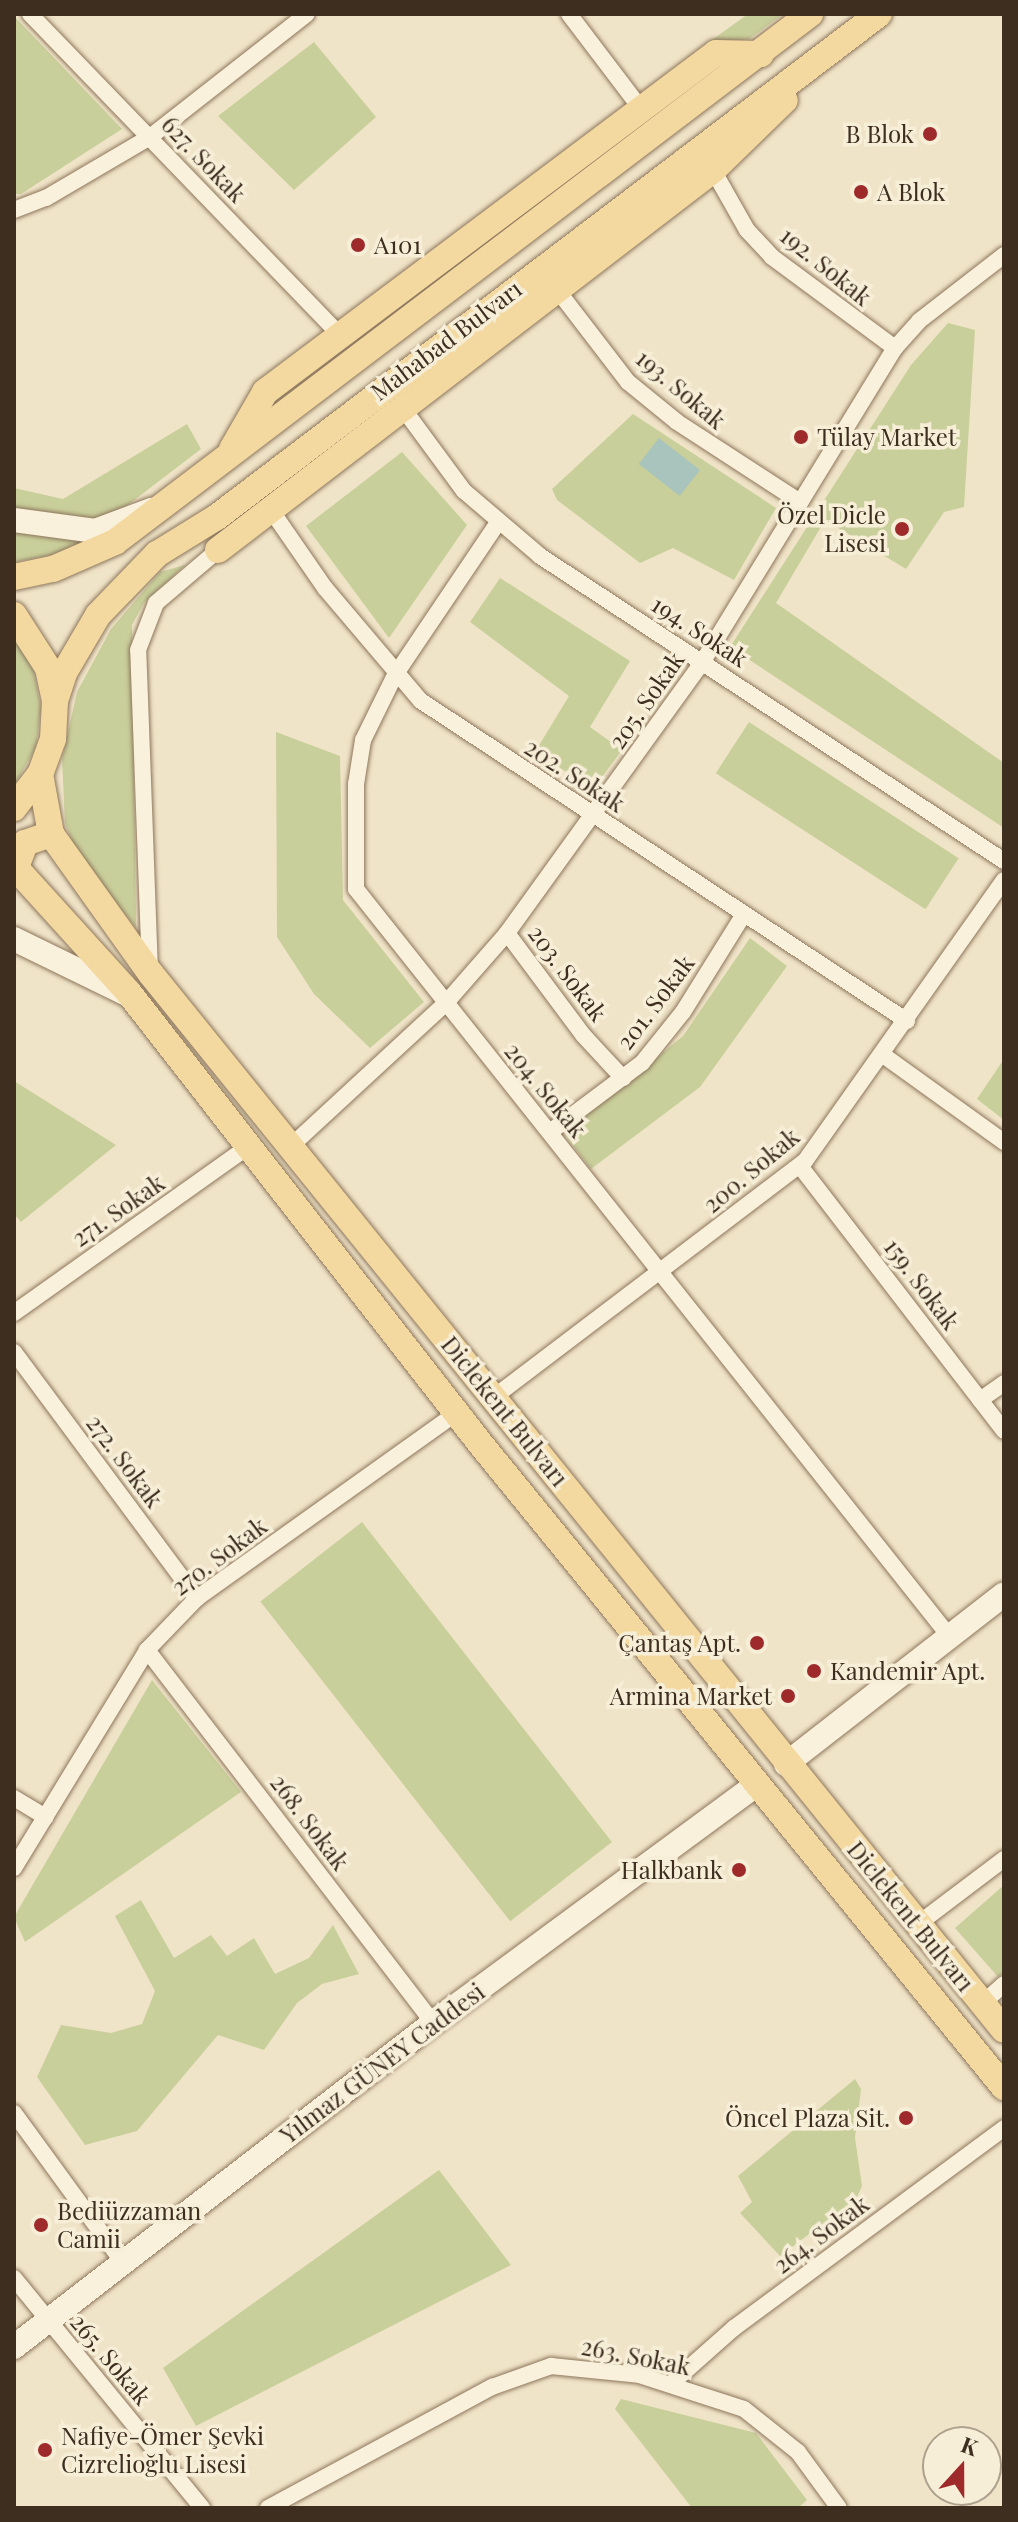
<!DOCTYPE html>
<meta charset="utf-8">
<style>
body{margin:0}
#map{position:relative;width:1018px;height:2522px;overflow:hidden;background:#f0e4c8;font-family:"Playfair Display",serif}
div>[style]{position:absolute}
.green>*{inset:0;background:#c9cf9b;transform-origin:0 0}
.water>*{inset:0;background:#a9c4bc;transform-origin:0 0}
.roads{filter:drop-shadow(0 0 2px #8d765c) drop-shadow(0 0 2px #8d765c)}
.street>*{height:16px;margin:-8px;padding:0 8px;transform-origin:8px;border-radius:8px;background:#faf1dc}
.secondary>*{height:24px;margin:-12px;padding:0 12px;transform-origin:12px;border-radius:12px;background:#faf1dc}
.primary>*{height:26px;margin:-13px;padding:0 13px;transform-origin:13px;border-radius:13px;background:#f3d9a0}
.dots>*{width:22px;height:22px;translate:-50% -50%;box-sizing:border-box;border:4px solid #f7eed8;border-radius:50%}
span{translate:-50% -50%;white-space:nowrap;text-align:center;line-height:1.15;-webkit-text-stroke:7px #f7eed8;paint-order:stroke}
.poi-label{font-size:24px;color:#3d2e20}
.right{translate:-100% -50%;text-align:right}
.left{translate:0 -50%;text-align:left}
.street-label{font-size:24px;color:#3d2e20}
.frame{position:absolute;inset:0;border:16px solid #3d2e20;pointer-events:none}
.north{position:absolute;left:922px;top:2426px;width:80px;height:80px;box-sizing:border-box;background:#f7eed8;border:2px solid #ada18e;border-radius:50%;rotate:21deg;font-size:22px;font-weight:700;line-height:32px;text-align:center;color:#3d2e20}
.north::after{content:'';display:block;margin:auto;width:28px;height:36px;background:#9e2a2b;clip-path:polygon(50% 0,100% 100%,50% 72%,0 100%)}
</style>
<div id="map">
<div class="green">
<div style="clip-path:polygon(748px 14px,783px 14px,749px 39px,705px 45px)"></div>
<div style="clip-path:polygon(14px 16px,122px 129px,21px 194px,14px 194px)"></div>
<div style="clip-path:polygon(314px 42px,376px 117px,294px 190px,218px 116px)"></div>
<div style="clip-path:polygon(948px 323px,975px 330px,964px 507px,944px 512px,906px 569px,825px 520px,776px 603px,1004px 763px,1004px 828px,730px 647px,911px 365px)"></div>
<div style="clip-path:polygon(633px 414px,776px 508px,734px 580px,673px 548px,640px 563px,557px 500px,552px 489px)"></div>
<div style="clip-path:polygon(187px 424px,201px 449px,120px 511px,78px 523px,14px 510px,14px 488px,63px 499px)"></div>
<div style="clip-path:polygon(402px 452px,467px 525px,389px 638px,306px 526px)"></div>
<div style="clip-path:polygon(14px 526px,103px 538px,64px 553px,14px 562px)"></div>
<div style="clip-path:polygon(185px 565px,144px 603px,132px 625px,136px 928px,76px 852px,65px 823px,62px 759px,77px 692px,111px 629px,160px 572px)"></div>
<div style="clip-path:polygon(500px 578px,630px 661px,590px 727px,622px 750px,593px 789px,535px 752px,569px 696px,470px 622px)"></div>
<div style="clip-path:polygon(14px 638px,33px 667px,41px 707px,36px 747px,14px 786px)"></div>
<div style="left:749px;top:722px;width:250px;height:61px;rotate:33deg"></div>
<div style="clip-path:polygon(276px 732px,340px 756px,343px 900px,424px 1002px,370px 1048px,314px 994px,277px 937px)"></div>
<div style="clip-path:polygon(750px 938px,787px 966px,700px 1087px,591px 1169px,564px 1134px,683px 1036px)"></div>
<div style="clip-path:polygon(1004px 1059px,1004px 1120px,977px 1099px)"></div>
<div style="clip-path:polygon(14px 1081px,116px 1145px,21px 1222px,14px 1214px)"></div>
<div style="left:362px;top:1522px;width:406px;height:129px;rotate:52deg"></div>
<div style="clip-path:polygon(152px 1680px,241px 1792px,25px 1942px,14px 1917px)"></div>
<div style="clip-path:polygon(1004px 1885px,1004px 1972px,998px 1977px,955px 1928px)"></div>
<div style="clip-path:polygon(141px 1900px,174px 1958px,211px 1935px,227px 1956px,254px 1938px,275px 1974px,309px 1958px,333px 1925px,359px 1974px,322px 1984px,297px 2003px,264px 2050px,218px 2035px,137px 2131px,85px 2145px,37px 2077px,61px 2025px,111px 2033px,142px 2024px,155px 1991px,115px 1916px)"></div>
<div style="clip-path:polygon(855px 2079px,861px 2089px,855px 2138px,862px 2186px,856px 2199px,780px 2256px,740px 2213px,752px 2202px,738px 2176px)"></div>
<div style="clip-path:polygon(439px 2170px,511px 2265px,196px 2426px,163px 2368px)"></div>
<div style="clip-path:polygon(621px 2399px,756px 2433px,807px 2500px,798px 2508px,692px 2508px,615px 2409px)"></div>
</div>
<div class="water">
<div style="left:659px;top:438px;width:52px;height:33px;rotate:38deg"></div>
</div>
<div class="roads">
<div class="street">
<div style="left:30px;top:14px;width:450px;rotate:46deg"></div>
<div style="left:569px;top:14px;width:119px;rotate:52.8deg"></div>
<div style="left:713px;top:170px;width:69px;rotate:60.5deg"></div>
<div style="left:747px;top:230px;width:37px;rotate:47deg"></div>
<div style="left:772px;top:257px;width:153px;rotate:36.5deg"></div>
<div style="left:14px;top:210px;width:34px;rotate:-21deg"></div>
<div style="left:46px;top:198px;width:121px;rotate:-30.4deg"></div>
<div style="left:150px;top:137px;width:199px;rotate:-38.1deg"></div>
<div style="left:555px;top:287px;width:120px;rotate:52.5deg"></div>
<div style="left:628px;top:382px;width:63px;rotate:39.2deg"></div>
<div style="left:677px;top:422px;width:147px;rotate:33deg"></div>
<div style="left:402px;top:407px;width:104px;rotate:53.6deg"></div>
<div style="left:464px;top:491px;width:100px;rotate:40.5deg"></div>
<div style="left:540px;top:556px;width:555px;rotate:33.32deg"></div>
<div style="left:271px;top:510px;width:95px;rotate:55.3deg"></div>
<div style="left:325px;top:588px;width:148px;rotate:49.7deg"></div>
<div style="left:421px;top:701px;width:582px;rotate:33.36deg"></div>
<div style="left:497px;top:524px;width:182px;rotate:124deg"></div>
<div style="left:395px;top:675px;width:72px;rotate:116.2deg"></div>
<div style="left:363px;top:740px;width:45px;rotate:99deg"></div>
<div style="left:356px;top:784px;width:105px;rotate:90deg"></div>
<div style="left:356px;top:889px;width:955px;rotate:51.55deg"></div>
<div style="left:507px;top:933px;width:127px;rotate:53.3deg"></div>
<div style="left:583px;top:1035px;width:59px;rotate:47.1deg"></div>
<div style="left:150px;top:972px;width:322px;rotate:-92.1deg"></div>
<div style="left:138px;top:650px;width:50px;rotate:-69deg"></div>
<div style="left:156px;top:603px;width:82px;rotate:-40.5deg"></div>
<div style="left:883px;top:1055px;width:149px;rotate:35.7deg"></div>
<div style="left:550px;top:1132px;width:115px;rotate:-36.9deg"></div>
<div style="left:642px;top:1063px;width:65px;rotate:-51.2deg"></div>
<div style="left:683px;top:1012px;width:115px;rotate:-58.1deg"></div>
<div style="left:290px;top:1147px;width:211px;rotate:-42.7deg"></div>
<div style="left:445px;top:1004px;width:94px;rotate:-48.9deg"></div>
<div style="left:507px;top:933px;width:335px;rotate:-54.2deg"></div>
<div style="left:703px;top:661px;width:367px;rotate:-58.5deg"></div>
<div style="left:895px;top:348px;width:36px;rotate:-48deg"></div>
<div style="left:919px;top:321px;width:108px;rotate:-37.8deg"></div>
<div style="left:800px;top:1166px;width:334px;rotate:52.4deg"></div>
<div style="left:14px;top:1313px;width:290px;rotate:-35.4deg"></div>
<div style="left:14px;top:1352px;width:307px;rotate:53.4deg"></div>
<div style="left:494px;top:1397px;width:390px;rotate:-37.2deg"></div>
<div style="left:805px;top:1161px;width:344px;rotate:-54.7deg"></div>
<div style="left:980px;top:1400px;width:29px;rotate:-35deg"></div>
<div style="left:147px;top:1650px;width:470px;rotate:52.5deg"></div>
<div style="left:14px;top:1798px;width:37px;rotate:31deg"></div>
<div style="left:14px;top:1868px;width:255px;rotate:-58.6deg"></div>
<div style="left:147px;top:1650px;width:72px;rotate:-46.1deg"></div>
<div style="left:197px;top:1598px;width:318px;rotate:-35.5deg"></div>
<div style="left:918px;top:1924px;width:108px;rotate:-37.1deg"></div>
<div style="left:983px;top:2003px;width:28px;rotate:-42deg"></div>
<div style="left:14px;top:2113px;width:182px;rotate:53.9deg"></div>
<div style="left:14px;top:2278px;width:297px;rotate:50.7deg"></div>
<div style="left:672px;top:2383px;width:83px;rotate:-41.6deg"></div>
<div style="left:734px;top:2328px;width:336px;rotate:-36.5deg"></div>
<div style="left:268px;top:2508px;width:255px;rotate:-28.4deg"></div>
<div style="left:492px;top:2387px;width:63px;rotate:-19.6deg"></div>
<div style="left:551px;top:2366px;width:88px;rotate:5.8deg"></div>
<div style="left:639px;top:2375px;width:110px;rotate:17.9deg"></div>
<div style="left:744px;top:2409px;width:69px;rotate:38.5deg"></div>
<div style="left:798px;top:2452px;width:69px;rotate:53.8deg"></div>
</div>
<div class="secondary">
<div style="left:14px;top:520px;width:82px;rotate:7.7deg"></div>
<div style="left:95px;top:531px;width:60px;rotate:-20.6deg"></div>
<div style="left:14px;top:939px;width:130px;rotate:26deg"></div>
<div style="left:786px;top:1764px;width:276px;rotate:-37.9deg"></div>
<div style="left:14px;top:2347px;width:530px;rotate:-37.71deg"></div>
<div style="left:433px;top:2023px;width:401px;rotate:-36.4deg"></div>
</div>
<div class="primary">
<div style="left:232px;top:449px;width:66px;rotate:-59.9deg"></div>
<div style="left:265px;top:392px;width:564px;rotate:-36.93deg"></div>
<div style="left:716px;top:53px;width:45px;rotate:1.3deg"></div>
<div style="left:218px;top:550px;width:624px;rotate:-37.51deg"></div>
<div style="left:713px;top:170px;width:100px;rotate:-44.2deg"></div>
<div style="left:14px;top:577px;width:40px;rotate:-12deg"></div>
<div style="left:53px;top:569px;width:68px;rotate:-23.5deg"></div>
<div style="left:115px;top:542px;width:873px;rotate:-37.22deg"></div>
<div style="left:14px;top:615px;width:63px;rotate:57.3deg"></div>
<div style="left:48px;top:668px;width:34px;rotate:78deg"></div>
<div style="left:55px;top:701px;width:38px;rotate:93deg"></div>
<div style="left:53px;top:739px;width:37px;rotate:110deg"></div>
<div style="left:40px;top:774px;width:43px;rotate:127.4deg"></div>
<div style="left:55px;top:701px;width:29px;rotate:-72deg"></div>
<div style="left:64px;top:673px;width:67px;rotate:-59.6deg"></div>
<div style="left:98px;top:615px;width:85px;rotate:-46deg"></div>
<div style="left:157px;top:554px;width:70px;rotate:-31.7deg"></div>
<div style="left:217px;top:517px;width:831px;rotate:-37.23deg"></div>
<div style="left:40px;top:774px;width:61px;rotate:79.6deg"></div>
<div style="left:51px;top:834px;width:172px;rotate:54.5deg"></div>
<div style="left:151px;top:974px;width:1357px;rotate:51.07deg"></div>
<div style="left:14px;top:866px;width:171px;rotate:47.8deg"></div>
<div style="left:129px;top:993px;width:569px;rotate:52.06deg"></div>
<div style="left:479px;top:1442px;width:832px;rotate:50.86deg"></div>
<div style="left:16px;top:867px;width:26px;rotate:-69deg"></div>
<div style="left:25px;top:843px;width:28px;rotate:-19deg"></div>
</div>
</div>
<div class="dots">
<div style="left:930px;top:134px;background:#9e2a2b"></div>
<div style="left:861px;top:192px;background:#9e2a2b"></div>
<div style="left:358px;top:245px;background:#9e2a2b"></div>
<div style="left:801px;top:437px;background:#9e2a2b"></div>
<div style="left:902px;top:529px;background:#9e2a2b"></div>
<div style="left:757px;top:1643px;background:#9e2a2b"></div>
<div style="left:814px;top:1671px;background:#9e2a2b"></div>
<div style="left:788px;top:1696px;background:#9e2a2b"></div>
<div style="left:739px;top:1870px;background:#9e2a2b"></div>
<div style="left:906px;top:2118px;background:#9e2a2b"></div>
<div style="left:41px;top:2225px;background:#9e2a2b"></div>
<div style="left:45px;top:2450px;background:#9e2a2b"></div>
</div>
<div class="poi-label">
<span class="right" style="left:914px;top:134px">B Blok</span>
<span class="left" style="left:877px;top:192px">A Blok</span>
<span class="left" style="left:374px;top:245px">A101</span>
<span class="left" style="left:817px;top:437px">Tülay Market</span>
<span class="right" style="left:886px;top:529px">Özel Dicle<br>Lisesi</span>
<span class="right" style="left:741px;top:1643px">Çantaş Apt.</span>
<span class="left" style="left:830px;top:1671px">Kandemir Apt.</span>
<span class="right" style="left:772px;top:1696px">Armina Market</span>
<span class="right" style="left:723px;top:1870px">Halkbank</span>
<span class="right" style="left:890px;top:2118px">Öncel Plaza Sit.</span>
<span class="left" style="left:57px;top:2225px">Bediüzzaman<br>Camii</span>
<span class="left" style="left:61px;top:2450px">Nafiye-Ömer Şevki<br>Cizrelioğlu Lisesi</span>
</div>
<div class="street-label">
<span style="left:204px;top:159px;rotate:46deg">627. Sokak</span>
<span style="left:826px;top:266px;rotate:39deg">192. Sokak</span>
<span style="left:446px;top:340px;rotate:-37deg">Mahabad Bulvarı</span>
<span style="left:681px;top:389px;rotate:40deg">193. Sokak</span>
<span style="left:700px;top:631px;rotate:33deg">194. Sokak</span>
<span style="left:646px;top:700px;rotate:-55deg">205. Sokak</span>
<span style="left:575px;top:775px;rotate:33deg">202. Sokak</span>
<span style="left:568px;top:973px;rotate:53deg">203. Sokak</span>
<span style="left:655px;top:1002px;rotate:-53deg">201. Sokak</span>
<span style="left:546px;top:1090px;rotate:51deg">204. Sokak</span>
<span style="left:751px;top:1170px;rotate:-40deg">200. Sokak</span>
<span style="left:118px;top:1210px;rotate:-35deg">271. Sokak</span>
<span style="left:922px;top:1284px;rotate:53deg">159. Sokak</span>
<span style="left:505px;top:1411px;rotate:51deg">Diclekent Bulvarı</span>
<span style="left:125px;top:1461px;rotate:53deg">272. Sokak</span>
<span style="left:219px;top:1556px;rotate:-37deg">270. Sokak</span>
<span style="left:310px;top:1822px;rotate:53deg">268. Sokak</span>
<span style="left:911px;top:1916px;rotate:51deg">Diclekent Bulvarı</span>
<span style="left:382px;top:2063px;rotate:-37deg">Yılmaz GÜNEY Caddesi</span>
<span style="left:821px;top:2234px;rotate:-37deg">264. Sokak</span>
<span style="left:636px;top:2356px;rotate:11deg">263. Sokak</span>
<span style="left:111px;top:2359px;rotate:50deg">265. Sokak</span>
</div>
<div class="frame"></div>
<div class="north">K</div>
</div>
